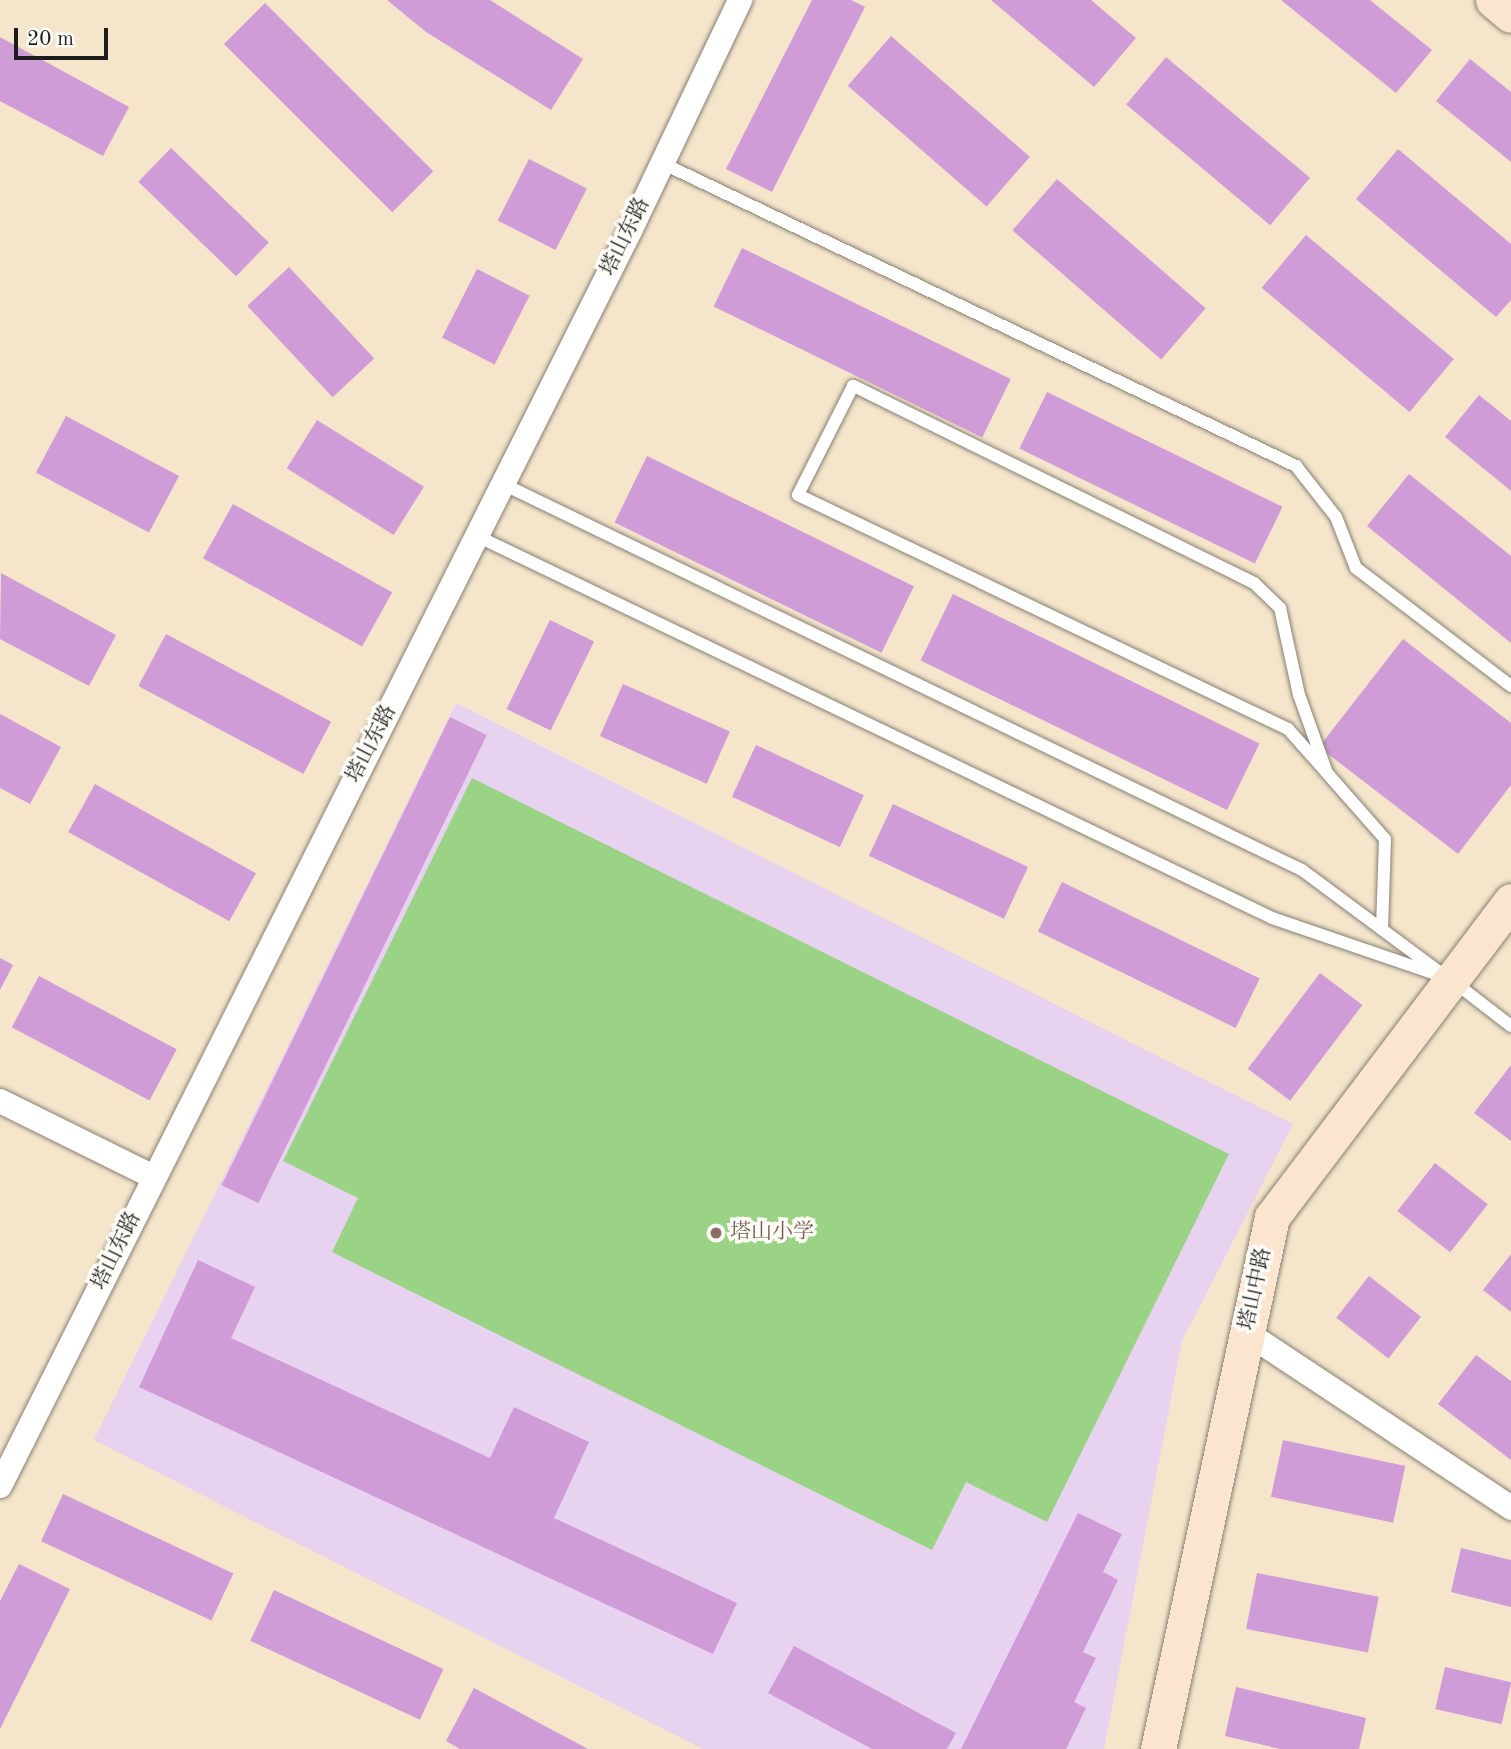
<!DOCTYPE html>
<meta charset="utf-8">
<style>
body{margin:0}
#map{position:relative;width:1511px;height:1749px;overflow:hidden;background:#f4e5cb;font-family:"Old Standard TT","Noto Serif SC",serif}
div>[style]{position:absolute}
.built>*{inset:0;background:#e7d2ef}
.green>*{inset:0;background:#9ad386}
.building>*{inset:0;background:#d09cd7;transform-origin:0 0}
.roads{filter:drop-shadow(0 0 2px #888074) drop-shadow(0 0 2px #888074)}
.lane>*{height:12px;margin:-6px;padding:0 6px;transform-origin:6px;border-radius:6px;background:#fff}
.street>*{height:24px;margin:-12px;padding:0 12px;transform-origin:12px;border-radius:12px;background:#fff}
.secondary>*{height:35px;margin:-17.5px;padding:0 17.5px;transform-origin:17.5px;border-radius:17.5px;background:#fce5cf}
.dots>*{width:19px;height:19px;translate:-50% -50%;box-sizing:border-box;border:4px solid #fdfcf7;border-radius:50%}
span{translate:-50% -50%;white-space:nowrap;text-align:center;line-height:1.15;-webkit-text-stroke:7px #fdfcf7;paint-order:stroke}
.street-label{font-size:21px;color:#1c1c1c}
.education-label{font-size:21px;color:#785e54}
.left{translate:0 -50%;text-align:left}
.scale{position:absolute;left:14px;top:28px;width:94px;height:32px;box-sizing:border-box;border:4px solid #1c1c1c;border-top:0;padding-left:9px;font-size:21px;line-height:24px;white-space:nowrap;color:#1c1c1c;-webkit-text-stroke:5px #fdfcf7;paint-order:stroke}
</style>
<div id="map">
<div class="built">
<div style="clip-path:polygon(456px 703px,1293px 1124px,1182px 1341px,1104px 1749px,703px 1749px,94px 1440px)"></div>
</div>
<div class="green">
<div style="clip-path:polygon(472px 778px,1229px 1154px,1047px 1522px,966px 1482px,932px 1550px,332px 1252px,358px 1198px,283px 1161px)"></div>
</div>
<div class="building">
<div style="clip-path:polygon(387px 0,490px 0,583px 59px,551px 110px,426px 32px)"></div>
<div style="clip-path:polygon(812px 0,851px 0,865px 7px,772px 192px,726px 169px)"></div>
<div style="clip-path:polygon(991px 0,1091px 0,1136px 38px,1094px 87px)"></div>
<div style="clip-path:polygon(1281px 0,1370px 0,1432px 50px,1396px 93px)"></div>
<div style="left:265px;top:3px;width:238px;height:58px;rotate:45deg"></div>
<div style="left:891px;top:36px;width:184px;height:66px;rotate:41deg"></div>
<div style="clip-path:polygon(0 37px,129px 107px,103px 156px,0 101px)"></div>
<div style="left:1166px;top:57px;width:188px;height:62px;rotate:40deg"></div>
<div style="clip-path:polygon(1470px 59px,1511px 92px,1511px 162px,1436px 101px)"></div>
<div style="left:171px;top:148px;width:136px;height:47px;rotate:44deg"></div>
<div style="clip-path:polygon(1398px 149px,1511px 244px,1511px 300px,1496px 317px,1356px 199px)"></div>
<div style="left:529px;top:159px;width:65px;height:69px;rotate:27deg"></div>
<div style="left:1057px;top:179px;width:197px;height:68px;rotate:41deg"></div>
<div style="left:1306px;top:235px;width:193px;height:69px;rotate:40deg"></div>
<div style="left:742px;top:248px;width:299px;height:65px;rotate:26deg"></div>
<div style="left:289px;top:267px;width:125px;height:57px;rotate:47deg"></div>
<div style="left:477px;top:269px;width:59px;height:77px;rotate:27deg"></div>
<div style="left:1047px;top:392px;width:262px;height:63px;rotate:26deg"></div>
<div style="clip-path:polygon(1479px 395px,1511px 421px,1511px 491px,1445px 437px)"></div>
<div style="left:66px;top:416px;width:128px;height:64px;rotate:28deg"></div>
<div style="left:317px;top:420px;width:126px;height:57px;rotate:32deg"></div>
<div style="left:647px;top:456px;width:297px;height:74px;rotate:26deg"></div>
<div style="clip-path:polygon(1409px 474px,1511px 556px,1511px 643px,1367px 526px)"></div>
<div style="left:233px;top:504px;width:182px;height:62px;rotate:29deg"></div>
<div style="clip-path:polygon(1px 573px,116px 635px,89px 686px,0 639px)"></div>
<div style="left:953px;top:594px;width:341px;height:74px;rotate:26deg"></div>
<div style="left:550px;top:620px;width:49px;height:99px;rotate:26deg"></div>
<div style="left:166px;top:634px;width:187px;height:59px;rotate:28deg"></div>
<div style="clip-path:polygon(1403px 639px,1511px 723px,1511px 785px,1458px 854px,1319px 747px)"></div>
<div style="left:623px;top:684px;width:117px;height:57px;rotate:24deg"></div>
<div style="clip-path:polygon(0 714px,61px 747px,30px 804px,0 788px)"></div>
<div style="left:450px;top:717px;width:41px;height:521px;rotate:26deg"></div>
<div style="left:756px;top:745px;width:119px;height:57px;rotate:25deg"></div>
<div style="left:95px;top:784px;width:184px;height:55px;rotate:29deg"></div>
<div style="left:893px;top:804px;width:149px;height:57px;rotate:25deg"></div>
<div style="left:1062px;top:882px;width:220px;height:55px;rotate:26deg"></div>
<div style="clip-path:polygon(0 958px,13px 965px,0 990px)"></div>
<div style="left:1320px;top:973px;width:53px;height:120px;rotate:37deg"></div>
<div style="left:39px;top:976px;width:156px;height:58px;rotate:28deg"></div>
<div style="clip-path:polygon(1511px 1065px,1511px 1141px,1474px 1113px)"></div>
<div style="left:1435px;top:1163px;width:67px;height:61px;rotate:38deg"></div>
<div style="clip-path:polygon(1511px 1254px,1511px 1312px,1483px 1290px)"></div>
<div style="clip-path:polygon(198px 1260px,255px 1287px,231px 1338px,490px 1458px,514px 1407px,589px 1442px,554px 1518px,737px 1603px,713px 1654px,139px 1387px)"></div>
<div style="left:1369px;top:1276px;width:66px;height:53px;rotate:38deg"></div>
<div style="clip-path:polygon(1476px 1355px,1511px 1381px,1511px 1460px,1438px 1404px)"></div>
<div style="left:1283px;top:1440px;width:125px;height:58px;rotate:12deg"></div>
<div style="left:63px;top:1494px;width:188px;height:52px;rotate:25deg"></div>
<div style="clip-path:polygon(1078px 1513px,1122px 1534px,1103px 1572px,1118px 1580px,1083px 1652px,1096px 1658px,1074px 1702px,1086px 1708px,1066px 1749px,961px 1749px)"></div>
<div style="clip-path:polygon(1461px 1548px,1511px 1560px,1511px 1607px,1451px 1592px)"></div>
<div style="clip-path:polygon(19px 1564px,70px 1589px,0 1729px,0 1601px)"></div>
<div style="left:1257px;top:1573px;width:124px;height:57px;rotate:11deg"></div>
<div style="left:274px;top:1590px;width:187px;height:56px;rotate:25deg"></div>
<div style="clip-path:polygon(794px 1646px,956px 1733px,947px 1749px,872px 1749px,768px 1693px)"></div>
<div style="left:1445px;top:1667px;width:68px;height:43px;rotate:13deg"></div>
<div style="clip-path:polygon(1236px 1687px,1366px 1718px,1359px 1749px,1280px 1749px,1225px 1736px)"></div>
<div style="clip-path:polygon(474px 1688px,588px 1749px,460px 1749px,446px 1741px)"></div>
</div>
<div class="roads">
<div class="lane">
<div style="left:662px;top:163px;width:703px;rotate:25.54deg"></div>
<div style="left:1296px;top:466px;width:65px;rotate:51.9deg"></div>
<div style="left:1336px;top:517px;width:55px;rotate:68.6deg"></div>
<div style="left:1356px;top:568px;width:195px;rotate:37.3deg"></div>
<div style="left:503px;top:484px;width:887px;rotate:25.79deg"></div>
<div style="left:1302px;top:870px;width:169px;rotate:36.6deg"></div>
<div style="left:477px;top:536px;width:882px;rotate:25.66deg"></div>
<div style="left:1272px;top:918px;width:188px;rotate:18.9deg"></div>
<div style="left:1450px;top:979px;width:77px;rotate:37.6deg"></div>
<div style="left:1327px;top:773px;width:83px;rotate:-109.7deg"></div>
<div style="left:1299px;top:695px;width:89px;rotate:-102.3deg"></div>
<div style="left:1280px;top:608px;width:36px;rotate:-136deg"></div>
<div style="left:1254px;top:583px;width:447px;rotate:-153.8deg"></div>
<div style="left:853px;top:386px;width:122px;rotate:116.8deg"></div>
<div style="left:798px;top:495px;width:543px;rotate:25.53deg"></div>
<div style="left:1288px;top:729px;width:59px;rotate:48.4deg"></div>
<div style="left:1327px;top:773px;width:88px;rotate:48.7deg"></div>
<div style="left:1385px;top:839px;width:90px;rotate:91.9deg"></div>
</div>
<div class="street">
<div style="left:0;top:1101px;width:172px;rotate:26.3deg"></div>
<div style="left:1247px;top:1333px;width:317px;rotate:33.5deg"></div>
<div style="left:0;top:1486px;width:1406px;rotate:-63.34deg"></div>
<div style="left:631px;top:229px;width:254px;rotate:-64.5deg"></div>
</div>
<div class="secondary">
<div style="left:1493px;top:0;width:23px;rotate:40deg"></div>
<div style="left:1158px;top:1749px;width:544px;rotate:-77.91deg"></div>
<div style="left:1272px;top:1217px;width:396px;rotate:-52.9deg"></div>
</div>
</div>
<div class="dots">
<div style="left:716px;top:1233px;background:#8d6e63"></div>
</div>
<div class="street-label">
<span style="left:626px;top:237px;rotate:-64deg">塔山东路</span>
<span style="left:372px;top:744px;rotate:-63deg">塔山东路</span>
<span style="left:117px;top:1251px;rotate:-64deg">塔山东路</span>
<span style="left:1256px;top:1289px;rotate:-78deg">塔山中路</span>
</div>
<div class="education-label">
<span class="left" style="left:730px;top:1233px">塔山小学</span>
</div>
<div class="scale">20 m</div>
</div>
